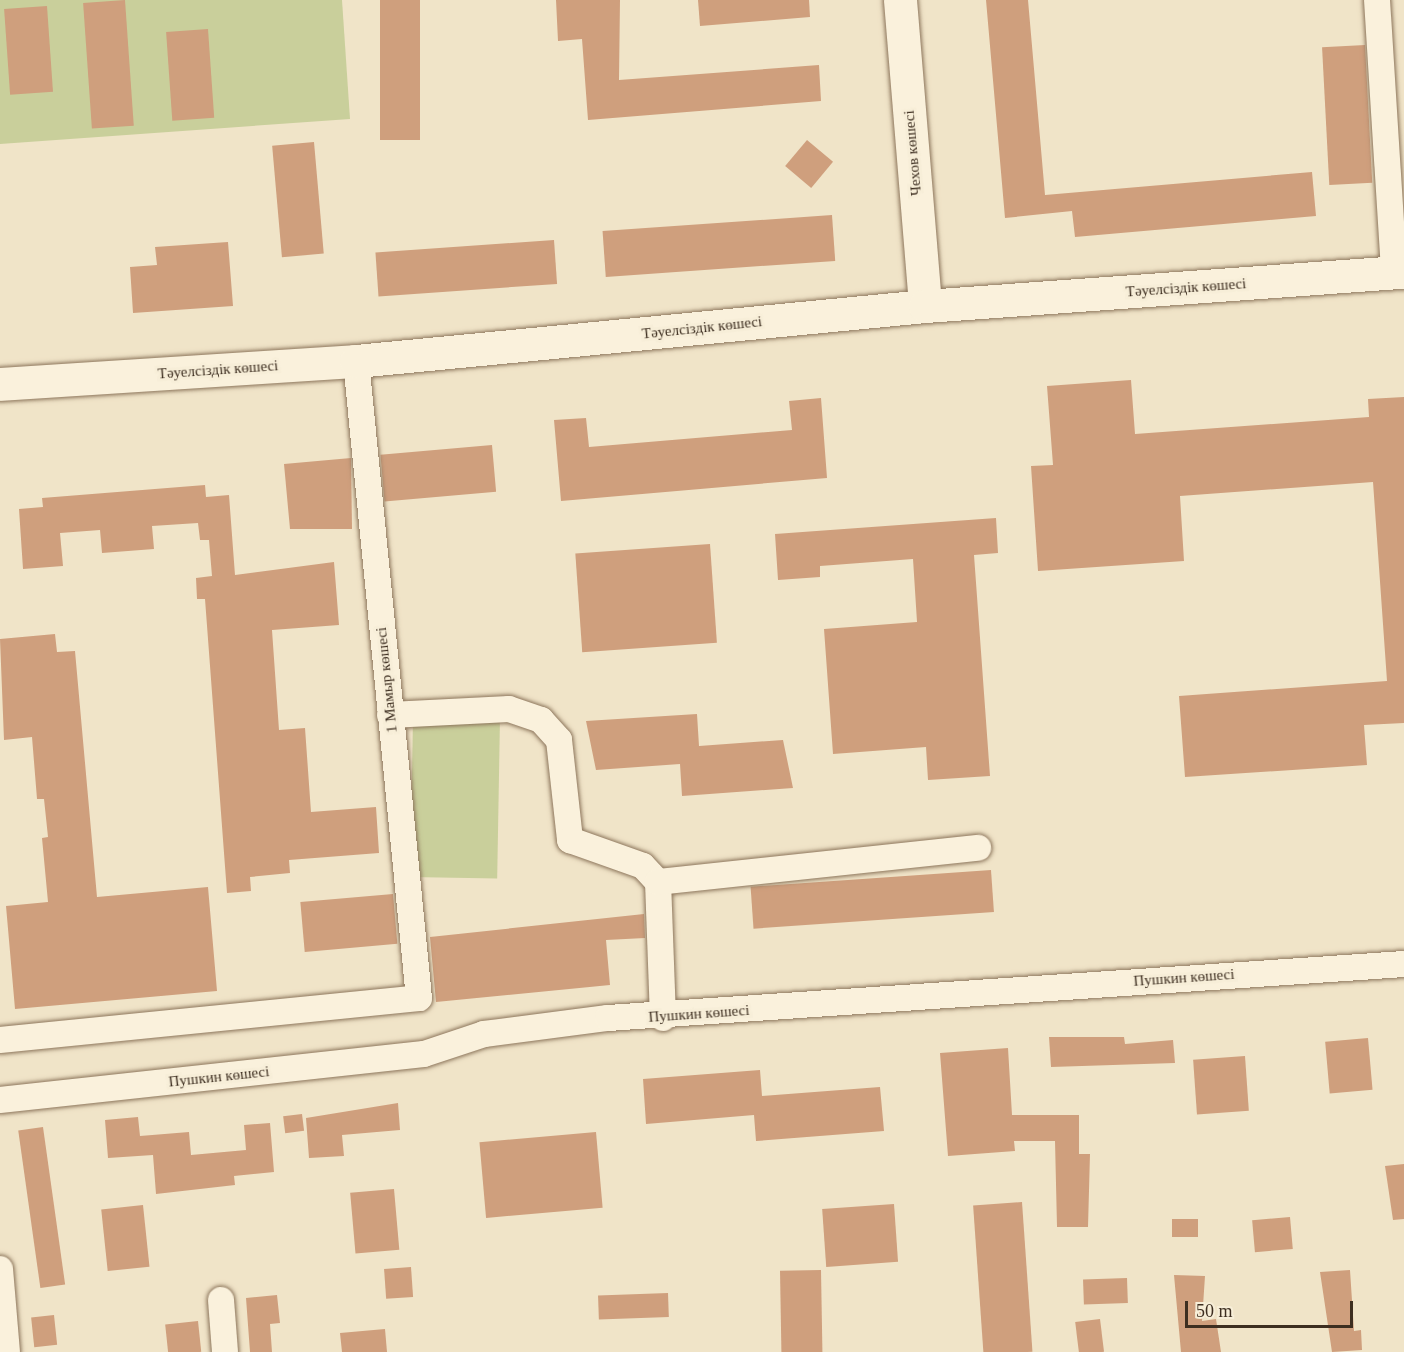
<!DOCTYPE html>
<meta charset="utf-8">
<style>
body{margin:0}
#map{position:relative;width:1404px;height:1352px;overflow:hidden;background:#f0e4c8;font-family:Georgia,serif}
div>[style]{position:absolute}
.green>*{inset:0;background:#c9cf9b;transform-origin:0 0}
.building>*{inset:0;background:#cf9f7d;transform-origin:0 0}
.roads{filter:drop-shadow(0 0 2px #8d765c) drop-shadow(0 0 2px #8d765c)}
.street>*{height:26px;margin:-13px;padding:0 13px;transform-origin:13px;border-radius:13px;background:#faf1dc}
.secondary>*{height:33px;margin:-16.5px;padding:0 16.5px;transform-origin:16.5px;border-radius:16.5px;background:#faf1dc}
span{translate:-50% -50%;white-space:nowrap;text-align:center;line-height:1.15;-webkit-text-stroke:6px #f7eed8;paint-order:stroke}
.street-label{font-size:15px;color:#3d2e20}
.scale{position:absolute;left:1185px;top:1301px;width:168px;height:27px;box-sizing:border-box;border:3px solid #3d2e20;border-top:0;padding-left:8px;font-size:18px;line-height:21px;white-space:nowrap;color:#3d2e20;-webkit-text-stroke:4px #f7eed8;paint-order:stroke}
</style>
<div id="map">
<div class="green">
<div style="clip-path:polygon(0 0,342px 0,350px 119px,0 144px)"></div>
<div style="left:413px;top:717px;width:87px;height:160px;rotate:1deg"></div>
</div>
<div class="building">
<div style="left:125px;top:0;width:126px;height:42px;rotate:86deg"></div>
<div style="left:380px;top:0;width:40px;height:140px"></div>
<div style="clip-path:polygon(556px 0,620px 0,619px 80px,819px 65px,821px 101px,588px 120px,582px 39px,558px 41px)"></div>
<div style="clip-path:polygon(698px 0,809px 0,810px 17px,700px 26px)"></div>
<div style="clip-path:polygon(986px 0,1028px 0,1045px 195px,1312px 172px,1316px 216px,1075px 237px,1072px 211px,1005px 218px)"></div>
<div style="left:47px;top:6px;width:86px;height:43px;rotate:86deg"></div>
<div style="left:208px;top:29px;width:89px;height:42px;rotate:86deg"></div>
<div style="left:1365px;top:45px;width:138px;height:43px;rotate:87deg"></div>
<div style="left:807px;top:140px;width:34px;height:34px;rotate:40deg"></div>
<div style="left:314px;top:142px;width:112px;height:42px;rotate:85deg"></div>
<div style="left:832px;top:215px;width:46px;height:230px;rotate:86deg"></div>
<div style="left:554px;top:240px;width:44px;height:179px;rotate:86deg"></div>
<div style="clip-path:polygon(228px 242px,233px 306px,133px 313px,130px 267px,157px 265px,155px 247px)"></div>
<div style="clip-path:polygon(1131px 380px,1135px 434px,1369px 417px,1368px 399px,1404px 397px,1404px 723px,1364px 725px,1367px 765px,1185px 777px,1179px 696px,1387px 681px,1373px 482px,1180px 496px,1184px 561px,1038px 571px,1031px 466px,1053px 465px,1047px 386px)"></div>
<div style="clip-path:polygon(821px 398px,827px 478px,561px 501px,554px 420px,586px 418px,589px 447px,792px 430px,789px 401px)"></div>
<div style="left:492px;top:445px;width:47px;height:112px;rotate:85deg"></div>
<div style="clip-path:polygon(351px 458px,352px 529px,290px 529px,284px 464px)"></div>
<div style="clip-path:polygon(205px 485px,206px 497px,229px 495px,235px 575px,334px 562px,339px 625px,272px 630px,279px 730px,305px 728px,311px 812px,376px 807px,379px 853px,289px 860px,290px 873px,250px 877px,251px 891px,227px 893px,205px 599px,197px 599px,196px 578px,212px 576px,209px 540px,200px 540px,198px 523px,152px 526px,154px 549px,102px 553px,100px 530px,60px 533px,63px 566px,23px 569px,19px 509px,43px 507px,42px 498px)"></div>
<div style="clip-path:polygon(996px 518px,998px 553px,974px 555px,990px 776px,928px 780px,926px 747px,833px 754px,824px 629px,917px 622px,913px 559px,820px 566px,820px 577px,778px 580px,775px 534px)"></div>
<div style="left:710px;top:544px;width:99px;height:135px;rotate:86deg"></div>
<div style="clip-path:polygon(55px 634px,57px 652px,75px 651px,97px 897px,208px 887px,217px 991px,15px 1009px,6px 906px,48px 902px,42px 838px,48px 837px,44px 799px,37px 799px,32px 737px,4px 740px,0 639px)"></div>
<div style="clip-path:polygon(697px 714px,699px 746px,783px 740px,793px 788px,682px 796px,680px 764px,596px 770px,586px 721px)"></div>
<div style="left:991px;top:870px;width:42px;height:241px;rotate:86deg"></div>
<div style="left:393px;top:894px;width:50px;height:93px;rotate:85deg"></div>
<div style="clip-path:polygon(644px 914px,645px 938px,606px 940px,610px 985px,436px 1002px,430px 937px)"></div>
<div style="clip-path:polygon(1049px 1037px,1124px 1037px,1125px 1044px,1173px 1040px,1175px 1063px,1051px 1067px)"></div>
<div style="left:1368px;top:1038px;width:52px;height:43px;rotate:85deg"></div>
<div style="clip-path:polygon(1008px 1048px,1012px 1115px,1079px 1115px,1079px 1154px,1090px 1154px,1088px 1227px,1057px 1227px,1055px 1141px,1014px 1141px,1015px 1151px,948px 1156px,940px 1053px)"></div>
<div style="left:1245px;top:1056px;width:55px;height:52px;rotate:86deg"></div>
<div style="clip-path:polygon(760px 1070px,762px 1096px,880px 1087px,884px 1131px,756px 1141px,754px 1115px,646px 1124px,643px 1079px)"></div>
<div style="clip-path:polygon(398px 1103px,400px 1130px,342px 1135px,344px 1156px,309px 1158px,306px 1118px)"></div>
<div style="left:302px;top:1114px;width:17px;height:19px;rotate:83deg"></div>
<div style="clip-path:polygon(138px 1117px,140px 1136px,189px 1132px,191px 1155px,246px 1150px,244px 1125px,270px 1123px,274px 1172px,234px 1176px,235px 1185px,156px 1194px,153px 1155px,108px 1158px,105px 1120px)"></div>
<div style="left:43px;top:1127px;width:159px;height:25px;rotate:82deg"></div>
<div style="left:596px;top:1132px;width:76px;height:117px;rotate:85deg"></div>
<div style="clip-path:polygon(1404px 1164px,1404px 1219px,1393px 1220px,1385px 1166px)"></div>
<div style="left:394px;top:1189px;width:61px;height:44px;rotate:85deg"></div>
<div style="left:1022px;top:1202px;width:150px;height:49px;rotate:86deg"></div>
<div style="left:894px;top:1204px;width:58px;height:72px;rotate:86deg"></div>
<div style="left:143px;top:1205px;width:62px;height:42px;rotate:84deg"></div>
<div style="left:1290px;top:1217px;width:32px;height:38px;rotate:85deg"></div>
<div style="left:1198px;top:1219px;width:18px;height:26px;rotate:90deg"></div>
<div style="left:411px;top:1267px;width:30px;height:27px;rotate:86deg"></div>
<div style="left:821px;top:1270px;width:82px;height:41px;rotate:89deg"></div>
<div style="clip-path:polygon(1350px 1270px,1354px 1331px,1361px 1330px,1362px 1350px,1332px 1352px,1320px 1272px)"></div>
<div style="clip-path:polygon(1174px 1275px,1205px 1276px,1202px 1321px,1216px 1319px,1221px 1352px,1181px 1352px)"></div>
<div style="left:1127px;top:1278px;width:25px;height:44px;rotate:88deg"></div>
<div style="left:668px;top:1293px;width:24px;height:70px;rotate:88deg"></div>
<div style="clip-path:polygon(277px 1295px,280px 1323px,270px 1324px,272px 1352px,250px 1352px,246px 1298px)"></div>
<div style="left:54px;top:1315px;width:30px;height:23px;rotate:84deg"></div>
<div style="left:1100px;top:1319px;width:33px;height:25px;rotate:83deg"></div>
<div style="left:198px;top:1321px;width:31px;height:33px;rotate:84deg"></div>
<div style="clip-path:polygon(385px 1329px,387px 1352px,342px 1352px,340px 1333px)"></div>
</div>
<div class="roads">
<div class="street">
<div style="left:1377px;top:0;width:274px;rotate:86.4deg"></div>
<div style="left:390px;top:715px;width:119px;rotate:-2.9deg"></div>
<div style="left:509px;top:709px;width:34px;rotate:19deg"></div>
<div style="left:541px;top:720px;width:27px;rotate:48deg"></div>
<div style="left:559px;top:740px;width:101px;rotate:83.7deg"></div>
<div style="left:570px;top:840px;width:77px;rotate:19.6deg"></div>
<div style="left:643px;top:866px;width:22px;rotate:47deg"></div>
<div style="left:663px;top:1018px;width:136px;rotate:-92.1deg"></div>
<div style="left:658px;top:882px;width:322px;rotate:-6.1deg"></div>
<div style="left:0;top:1040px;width:421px;rotate:-5.7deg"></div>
<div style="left:419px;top:998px;width:640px;rotate:-95.65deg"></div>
<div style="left:0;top:1100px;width:426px;rotate:-6.2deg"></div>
<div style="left:424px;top:1054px;width:63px;rotate:-18.4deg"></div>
<div style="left:484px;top:1034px;width:125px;rotate:-7.4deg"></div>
<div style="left:608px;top:1018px;width:798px;rotate:-3.88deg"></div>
<div style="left:0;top:1269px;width:83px;rotate:85.2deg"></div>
<div style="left:221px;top:1300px;width:52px;rotate:85.6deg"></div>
</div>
<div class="secondary">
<div style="left:900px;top:0;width:307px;rotate:85.3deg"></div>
<div style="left:0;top:384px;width:357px;rotate:-3.7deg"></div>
<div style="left:356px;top:361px;width:572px;rotate:-5.52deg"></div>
<div style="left:925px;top:306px;width:480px;rotate:-4.1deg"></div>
</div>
</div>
<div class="street-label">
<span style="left:913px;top:153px;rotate:-95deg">Чехов көшесі</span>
<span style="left:1186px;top:288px;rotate:-4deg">Тәуелсіздік көшесі</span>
<span style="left:702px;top:328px;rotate:-6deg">Тәуелсіздік көшесі</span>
<span style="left:218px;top:370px;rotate:-4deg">Тәуелсіздік көшесі</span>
<span style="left:387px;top:680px;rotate:-96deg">1 Мамыр көшесі</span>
<span style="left:1184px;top:978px;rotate:-4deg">Пушкин көшесі</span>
<span style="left:699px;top:1014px;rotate:-4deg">Пушкин көшесі</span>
<span style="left:219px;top:1077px;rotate:-6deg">Пушкин көшесі</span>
</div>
<div class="scale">50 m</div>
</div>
